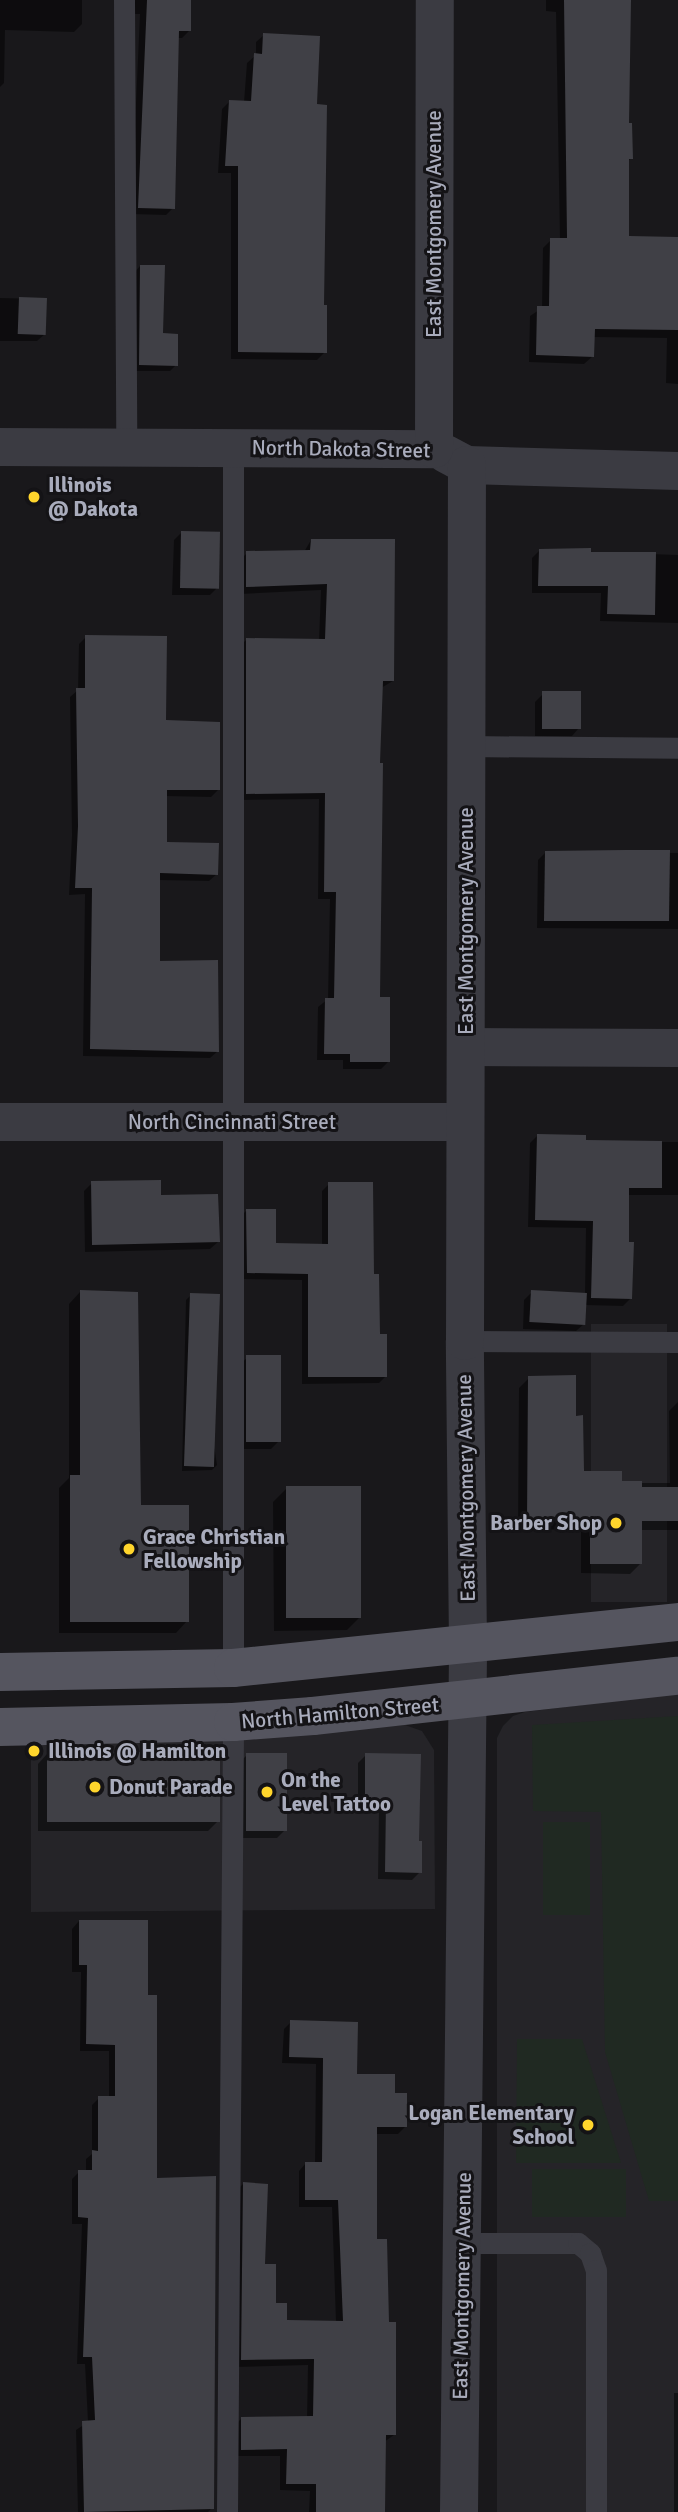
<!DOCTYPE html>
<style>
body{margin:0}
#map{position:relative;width:678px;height:2512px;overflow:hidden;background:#19181b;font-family:Signika,sans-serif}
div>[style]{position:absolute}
.built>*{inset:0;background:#252428;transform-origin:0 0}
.green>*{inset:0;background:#202922;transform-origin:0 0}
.shadow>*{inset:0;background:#0007;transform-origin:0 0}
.building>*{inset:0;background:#404046;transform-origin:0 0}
.service>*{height:21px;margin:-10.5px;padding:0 10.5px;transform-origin:10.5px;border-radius:10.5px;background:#3b3b42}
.minor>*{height:38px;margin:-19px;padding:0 19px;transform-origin:19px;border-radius:19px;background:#3b3b42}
.tertiary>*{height:38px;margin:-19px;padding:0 19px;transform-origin:19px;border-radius:19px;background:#3b3b42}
.primary>*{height:38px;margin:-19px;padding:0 19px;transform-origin:19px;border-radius:19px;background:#55555f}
.dots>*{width:19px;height:19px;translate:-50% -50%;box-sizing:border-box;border:4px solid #141316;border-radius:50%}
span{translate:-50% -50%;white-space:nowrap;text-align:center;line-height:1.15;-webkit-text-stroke:6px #141316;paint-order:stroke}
.street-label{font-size:21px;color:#a9acbc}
.poi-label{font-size:21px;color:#a9acbc;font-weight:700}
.left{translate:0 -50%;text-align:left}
.right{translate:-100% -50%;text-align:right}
</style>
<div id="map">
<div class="built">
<div style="left:667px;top:1324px;width:278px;height:76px;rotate:90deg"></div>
<div style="clip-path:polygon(678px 1693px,678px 2512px,497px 2512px,497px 1738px,503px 1726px,513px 1716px,525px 1712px)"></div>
<div style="clip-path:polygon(405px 1725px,422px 1731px,434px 1750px,435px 1909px,31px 1912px,31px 1760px,40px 1745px)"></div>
</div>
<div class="green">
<div style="clip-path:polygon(678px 1716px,678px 2201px,649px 2201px,605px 2052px,601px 1812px,533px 1811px,532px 1725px)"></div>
<div style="left:543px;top:1822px;width:47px;height:93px"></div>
<div style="clip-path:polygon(517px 2039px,582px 2039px,621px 2163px,516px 2163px)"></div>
<div style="left:532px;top:2169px;width:94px;height:48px"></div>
</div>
<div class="shadow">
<div style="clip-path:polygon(0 0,82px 0,82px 24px,74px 32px,5px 30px,4px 83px,0 87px)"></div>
<div style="clip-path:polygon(130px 0,191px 0,189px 31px,182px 38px,177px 38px,173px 208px,166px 215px,131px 214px,140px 14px,130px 14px)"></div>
<div style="clip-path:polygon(546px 0,629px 0,627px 125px,631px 158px,627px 162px,627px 238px,678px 302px,678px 384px,666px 383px,667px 338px,593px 337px,593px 356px,584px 364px,529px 362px,530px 316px,542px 308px,543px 248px,551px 240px,560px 240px,556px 12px,546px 11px)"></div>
<div style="clip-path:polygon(264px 35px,315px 106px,325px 352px,317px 360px,231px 359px,231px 173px,218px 173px,222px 109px,229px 102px,244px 102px,247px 63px,256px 55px,256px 42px)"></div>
<div style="clip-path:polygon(140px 266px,161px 335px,176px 365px,170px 371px,133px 371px,134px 273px)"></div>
<div style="clip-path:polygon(0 298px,46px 299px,45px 334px,37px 341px,0 341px)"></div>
<div style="clip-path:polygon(181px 533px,218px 587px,210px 595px,172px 595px,174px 540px)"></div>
<div style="clip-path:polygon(311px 540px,393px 681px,381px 688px,379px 765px,378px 999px,388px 1062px,381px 1069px,343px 1069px,343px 1060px,317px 1060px,318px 1007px,328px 999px,330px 899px,318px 899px,319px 799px,240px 800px,240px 646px,247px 639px,319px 640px,321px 590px,240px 594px,240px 560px,247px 553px,304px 552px)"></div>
<div style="clip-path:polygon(540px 550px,678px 555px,678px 623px,600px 621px,601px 593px,532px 593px,532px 558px)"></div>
<div style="clip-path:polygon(86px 637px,165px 722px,218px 790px,211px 797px,165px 796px,166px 843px,217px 874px,209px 881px,158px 880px,158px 963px,218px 1051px,210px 1058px,83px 1056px,85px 894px,69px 895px,72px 835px,70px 697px,78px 690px,79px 644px)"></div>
<div style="clip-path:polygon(543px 694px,579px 728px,572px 736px,535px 736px,535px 702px)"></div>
<div style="clip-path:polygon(546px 852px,678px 853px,678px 929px,537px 928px,538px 860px)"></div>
<div style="clip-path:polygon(537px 1136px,584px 1142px,678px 1142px,678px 1195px,627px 1195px,631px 1298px,623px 1306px,585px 1305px,584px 1324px,576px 1331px,523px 1329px,524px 1300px,532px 1292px,585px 1294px,586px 1228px,528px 1227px,530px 1143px)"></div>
<div style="clip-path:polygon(92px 1183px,160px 1197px,218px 1242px,210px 1249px,85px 1252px,84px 1191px)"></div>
<div style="clip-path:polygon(329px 1184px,378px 1336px,386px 1376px,379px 1383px,302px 1384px,302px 1280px,241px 1279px,240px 1217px,247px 1210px,275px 1244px,322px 1246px,322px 1191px)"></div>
<div style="clip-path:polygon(80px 1292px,139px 1506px,187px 1621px,176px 1633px,59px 1633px,59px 1488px,69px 1478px,69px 1304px)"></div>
<div style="clip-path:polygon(191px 1295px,217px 1465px,212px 1470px,182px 1471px,186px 1300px)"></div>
<div style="clip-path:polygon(247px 1358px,279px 1441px,271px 1449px,239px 1449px,239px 1365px)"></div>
<div style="clip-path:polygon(529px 1378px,574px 1417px,582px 1473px,620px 1483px,670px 1483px,669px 1411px,678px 1402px,678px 1530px,640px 1530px,640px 1564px,630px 1574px,581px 1573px,581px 1529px,518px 1530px,519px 1388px)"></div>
<div style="clip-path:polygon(287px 1488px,360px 1617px,347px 1630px,274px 1631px,273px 1502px)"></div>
<div style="clip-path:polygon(47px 1754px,217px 1822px,208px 1831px,38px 1831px,38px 1764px)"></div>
<div style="clip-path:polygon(247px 1755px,285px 1830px,277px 1838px,241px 1838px,239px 1763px)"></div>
<div style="clip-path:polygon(366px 1755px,417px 1843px,420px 1872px,412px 1880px,378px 1879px,379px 1808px,358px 1807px,358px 1763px)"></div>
<div style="clip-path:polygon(79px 1921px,146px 1996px,155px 2180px,212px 2508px,208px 2512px,78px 2512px,76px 2430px,88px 2422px,85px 2364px,77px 2364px,82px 2224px,72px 2224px,72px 2179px,79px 2172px,86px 2172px,86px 2159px,92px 2154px,92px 2105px,99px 2098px,109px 2098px,109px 2051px,80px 2051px,81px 1972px,72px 1972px,72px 1929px)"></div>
<div style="clip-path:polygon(291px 2022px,355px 2076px,394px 2095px,406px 2126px,398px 2134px,375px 2134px,375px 2241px,388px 2323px,394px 2435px,384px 2442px,383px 2512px,309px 2512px,310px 2491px,280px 2490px,280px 2456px,234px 2456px,234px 2426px,242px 2418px,307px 2418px,308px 2365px,235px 2367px,236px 2191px,243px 2184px,274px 2305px,286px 2321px,336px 2322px,332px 2207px,299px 2207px,299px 2171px,306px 2163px,315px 2163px,316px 2064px,282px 2063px,284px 2029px)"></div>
<div style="left:678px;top:2393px;width:119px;height:4px;rotate:90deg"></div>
</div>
<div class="building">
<div style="clip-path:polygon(147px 0,191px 0,191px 31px,179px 31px,175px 209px,138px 208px)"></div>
<div style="clip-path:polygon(564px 0,631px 0,629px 123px,632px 123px,633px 159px,629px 159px,629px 236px,678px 237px,678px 330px,595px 329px,594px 357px,536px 355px,537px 306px,549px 306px,550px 238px,567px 238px)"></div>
<div style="clip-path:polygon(263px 33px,320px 36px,317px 104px,327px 105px,324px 305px,327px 305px,327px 353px,238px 352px,238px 166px,225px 166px,229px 100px,251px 101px,254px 53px,262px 54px)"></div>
<div style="clip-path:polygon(140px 265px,165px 265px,163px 333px,178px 334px,178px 366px,139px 365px)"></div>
<div style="left:19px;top:297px;width:28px;height:37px;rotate:2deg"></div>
<div style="left:181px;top:531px;width:39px;height:57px;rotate:1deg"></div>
<div style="clip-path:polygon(311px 539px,395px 539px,394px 681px,383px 681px,380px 763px,383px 763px,380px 997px,390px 997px,390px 1062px,350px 1062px,350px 1054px,324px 1054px,325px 998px,334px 998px,336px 892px,324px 892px,325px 793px,246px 794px,246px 638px,325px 639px,327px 584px,246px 587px,246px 551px,310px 550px)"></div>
<div style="clip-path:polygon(591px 548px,591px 552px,656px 552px,655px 615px,607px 614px,608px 586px,538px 586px,539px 549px)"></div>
<div style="clip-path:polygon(85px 635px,167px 636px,166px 720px,220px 722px,220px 790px,167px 790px,167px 842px,219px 843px,218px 875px,160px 873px,160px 961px,218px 960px,219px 1052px,90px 1049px,92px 888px,75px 888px,78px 826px,76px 688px,85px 688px)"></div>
<div style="left:581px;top:691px;width:38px;height:39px;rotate:90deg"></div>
<div style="clip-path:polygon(625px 850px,670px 850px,669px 921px,544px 921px,545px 851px)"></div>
<div style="clip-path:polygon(537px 1134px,586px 1135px,586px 1140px,662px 1141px,662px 1188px,629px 1188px,629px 1242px,634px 1242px,632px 1299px,591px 1298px,593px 1221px,535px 1220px)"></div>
<div style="clip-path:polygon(161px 1180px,161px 1195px,218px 1194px,220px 1242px,92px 1245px,91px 1181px)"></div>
<div style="clip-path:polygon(328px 1182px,373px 1182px,374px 1274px,379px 1274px,380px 1334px,387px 1334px,387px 1377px,308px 1377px,308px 1274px,247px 1273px,246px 1209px,276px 1209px,276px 1243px,328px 1244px)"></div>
<div style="clip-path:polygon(80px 1290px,138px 1292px,141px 1505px,189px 1505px,189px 1622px,70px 1622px,70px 1475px,80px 1475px)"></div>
<div style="left:531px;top:1290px;width:56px;height:32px;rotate:3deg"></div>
<div style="left:190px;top:1293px;width:30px;height:173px;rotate:2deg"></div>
<div style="left:281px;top:1355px;width:87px;height:35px;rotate:90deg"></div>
<div style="clip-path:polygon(576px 1375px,576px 1416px,583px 1415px,584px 1471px,622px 1471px,622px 1481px,642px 1481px,642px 1487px,678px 1487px,678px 1521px,642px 1521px,642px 1564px,590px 1564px,590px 1520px,527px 1521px,528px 1376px)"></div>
<div style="left:361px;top:1486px;width:132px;height:75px;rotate:90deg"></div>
<div style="left:47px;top:1752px;width:173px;height:70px"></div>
<div style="left:246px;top:1753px;width:41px;height:78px"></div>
<div style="clip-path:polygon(365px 1753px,421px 1754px,419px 1841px,422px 1841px,422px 1873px,385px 1872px,386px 1801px,365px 1800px)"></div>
<div style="clip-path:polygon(79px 1920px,148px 1920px,148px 1995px,157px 1995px,157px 2178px,216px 2176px,214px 2509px,84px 2512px,82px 2421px,95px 2420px,92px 2357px,83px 2357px,88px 2218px,78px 2217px,78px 2170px,92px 2170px,92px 2150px,98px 2151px,98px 2096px,115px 2096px,115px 2045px,86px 2044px,87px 1965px,79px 1965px)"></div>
<div style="clip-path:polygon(290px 2020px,358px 2022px,357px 2074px,395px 2074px,395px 2093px,407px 2093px,407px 2127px,377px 2127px,377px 2239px,387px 2239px,389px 2322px,396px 2322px,396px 2435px,386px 2435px,385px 2512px,316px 2512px,316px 2484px,286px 2484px,287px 2449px,241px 2450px,241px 2417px,313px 2416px,314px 2359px,241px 2360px,243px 2182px,268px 2184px,265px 2264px,276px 2264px,276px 2303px,287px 2303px,287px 2320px,343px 2321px,338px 2200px,305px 2200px,305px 2162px,322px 2162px,323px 2058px,289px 2057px)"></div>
</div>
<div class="service">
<div style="left:124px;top:0;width:446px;rotate:89.7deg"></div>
<div style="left:233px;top:447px;width:1221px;rotate:90deg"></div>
<div style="left:466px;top:746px;width:212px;rotate:0.5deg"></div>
<div style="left:465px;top:1341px;width:213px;rotate:0.3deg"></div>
<div style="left:462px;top:2243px;width:116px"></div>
<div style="left:578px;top:2243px;width:16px;rotate:40deg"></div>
<div style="left:590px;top:2253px;width:18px;rotate:71deg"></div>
<div style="left:596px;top:2270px;width:242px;rotate:90deg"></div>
<div style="left:227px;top:2512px;width:790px;rotate:-89.56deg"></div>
</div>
<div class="minor">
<div style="left:446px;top:454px;width:24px;rotate:28deg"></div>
<div style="left:467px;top:465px;width:211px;rotate:1.6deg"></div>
<div style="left:466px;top:1047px;width:212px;rotate:0.3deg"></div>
<div style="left:0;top:1122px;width:465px"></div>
<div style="left:459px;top:2512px;width:866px;rotate:-89.4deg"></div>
<div style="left:468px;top:1646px;width:305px;rotate:-90.6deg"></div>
<div style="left:465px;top:1341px;width:876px;rotate:-89.87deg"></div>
</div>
<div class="tertiary">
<div style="left:0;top:447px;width:434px;rotate:0.3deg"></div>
<div style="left:434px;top:449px;width:449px;rotate:-89.9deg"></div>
</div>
<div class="primary">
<div style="left:0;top:1672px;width:233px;rotate:-1deg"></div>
<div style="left:233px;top:1668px;width:447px;rotate:-5.9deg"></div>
<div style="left:0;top:1727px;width:233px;rotate:-1.2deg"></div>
<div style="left:233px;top:1722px;width:80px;rotate:-4.3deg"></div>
<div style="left:313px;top:1716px;width:367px;rotate:-6.3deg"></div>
</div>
<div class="dots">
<div style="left:34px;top:497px;background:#ffd52c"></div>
<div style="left:616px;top:1523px;background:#ffd52c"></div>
<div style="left:129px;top:1549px;background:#ffd52c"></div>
<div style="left:34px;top:1751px;background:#ffd52c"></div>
<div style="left:95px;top:1787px;background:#ffd52c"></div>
<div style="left:267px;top:1792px;background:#ffd52c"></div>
<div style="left:588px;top:2125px;background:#ffd52c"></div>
</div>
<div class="street-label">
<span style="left:434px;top:224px;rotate:-90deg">East Montgomery Avenue</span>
<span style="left:341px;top:449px;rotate:1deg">North Dakota Street</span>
<span style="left:466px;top:921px;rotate:-90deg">East Montgomery Avenue</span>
<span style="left:232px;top:1122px">North Cincinnati Street</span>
<span style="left:466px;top:1488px;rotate:-91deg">East Montgomery Avenue</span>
<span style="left:340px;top:1713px;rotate:-5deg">North Hamilton Street</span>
<span style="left:462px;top:2286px;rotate:-89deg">East Montgomery Avenue</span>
</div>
<div class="poi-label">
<span class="left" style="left:48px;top:497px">Illinois<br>@ Dakota</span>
<span class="right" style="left:602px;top:1523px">Barber Shop</span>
<span class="left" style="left:143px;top:1549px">Grace Christian<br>Fellowship</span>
<span class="left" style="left:48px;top:1751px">Illinois @ Hamilton</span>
<span class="left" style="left:281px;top:1792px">On the<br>Level Tattoo</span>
<span class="left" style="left:109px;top:1787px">Donut Parade</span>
<span class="right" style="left:574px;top:2125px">Logan Elementary<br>School</span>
</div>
</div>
